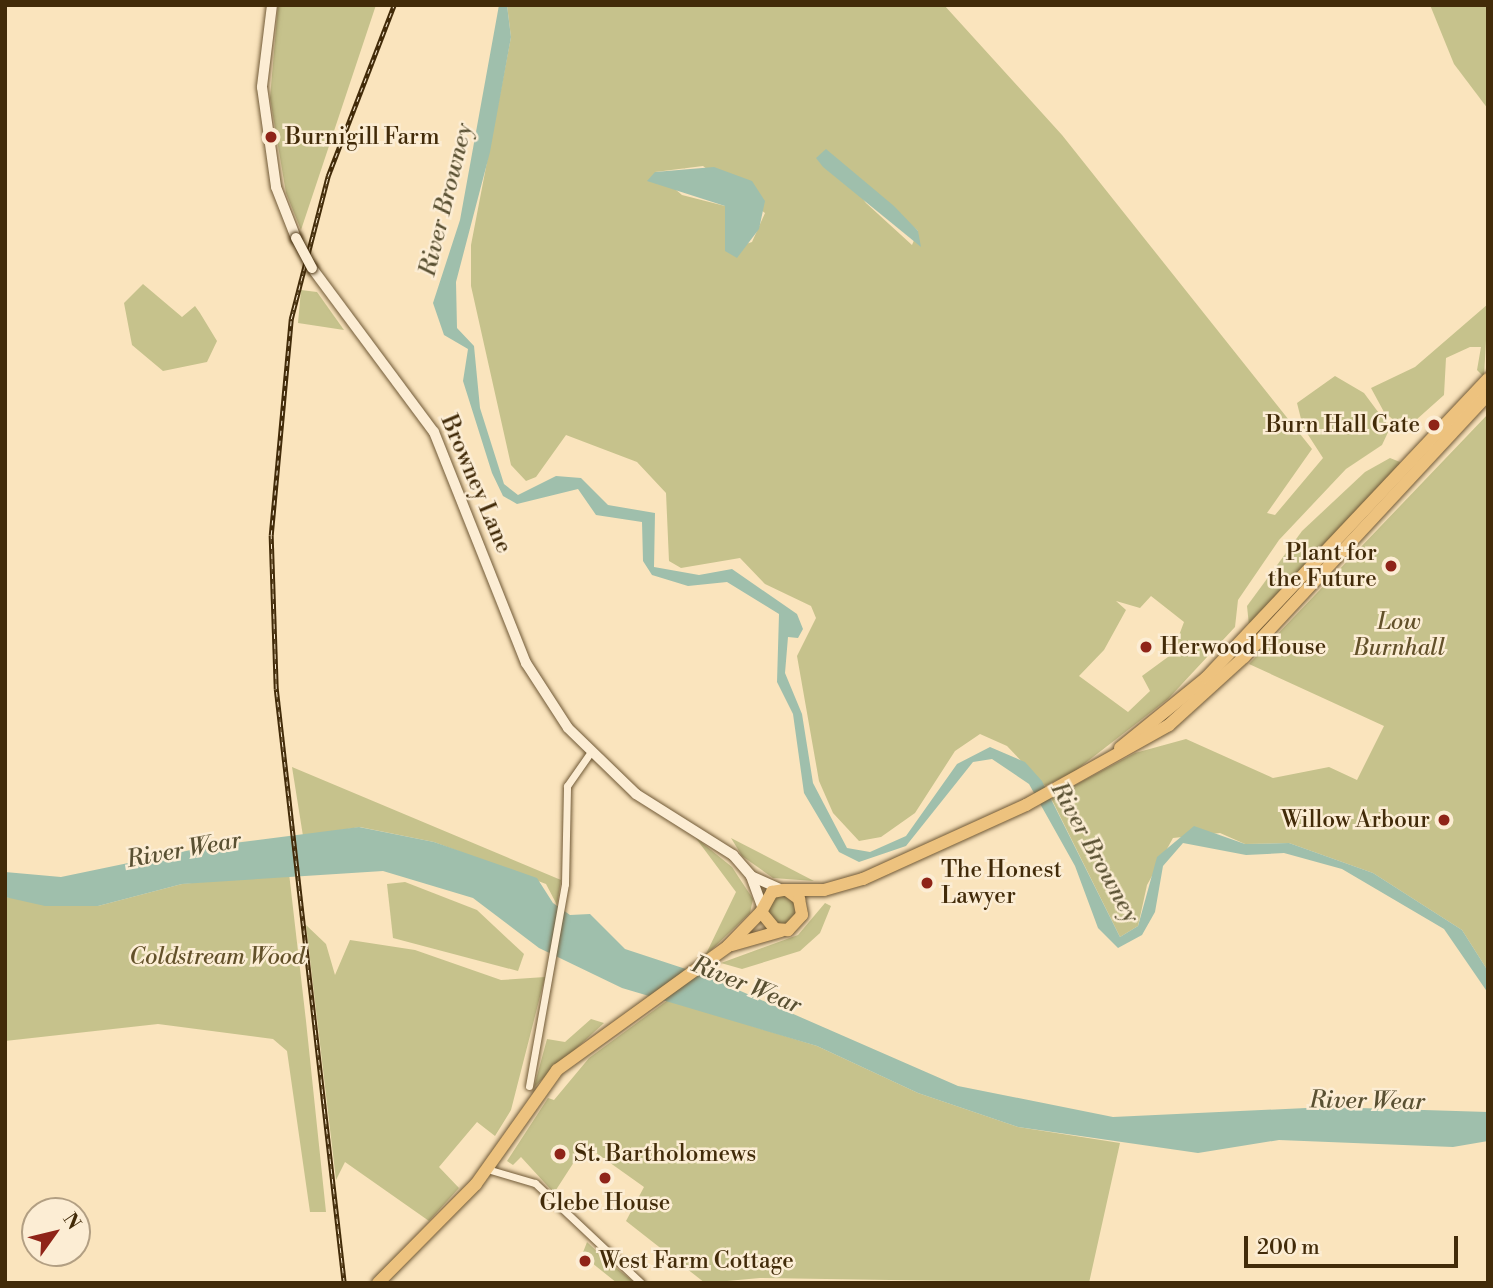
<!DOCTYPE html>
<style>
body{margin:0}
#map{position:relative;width:1493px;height:1288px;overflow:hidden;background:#fae4bd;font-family:"Libre Bodoni",serif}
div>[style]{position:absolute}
.green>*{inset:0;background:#c6c28c}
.round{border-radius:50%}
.water>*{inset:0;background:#9fbfac}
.roads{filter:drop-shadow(0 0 2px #705936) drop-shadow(0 0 2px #705936)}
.minor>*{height:7px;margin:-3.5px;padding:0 3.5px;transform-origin:3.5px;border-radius:3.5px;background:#fcedd4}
.secondary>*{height:10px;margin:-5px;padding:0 5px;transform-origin:5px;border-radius:5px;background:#fcedd4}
.trunk>*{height:12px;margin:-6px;padding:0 6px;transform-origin:6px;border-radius:6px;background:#edc27e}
.rail>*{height:4.5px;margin-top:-2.25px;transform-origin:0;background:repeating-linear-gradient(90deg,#fcedd4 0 5px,#422b09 0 10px);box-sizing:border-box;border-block:2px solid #422b09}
.bridges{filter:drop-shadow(0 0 2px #422b09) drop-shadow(0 0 2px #422b09)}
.secondary-bridge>*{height:10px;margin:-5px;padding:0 5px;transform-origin:5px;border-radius:5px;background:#fcedd4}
.dots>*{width:19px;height:19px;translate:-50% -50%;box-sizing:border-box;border:4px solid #fcedd4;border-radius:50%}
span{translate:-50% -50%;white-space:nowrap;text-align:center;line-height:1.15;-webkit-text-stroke:5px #fcedd4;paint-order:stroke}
.poi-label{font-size:23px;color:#422b09}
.left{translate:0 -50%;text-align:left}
.right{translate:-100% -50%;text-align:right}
.street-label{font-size:23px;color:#422b09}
.park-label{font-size:23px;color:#63512a;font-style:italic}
.water-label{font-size:24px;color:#595032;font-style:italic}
.frame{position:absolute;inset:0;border:7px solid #422b09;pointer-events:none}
.north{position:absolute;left:21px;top:1197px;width:70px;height:70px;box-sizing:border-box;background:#fcedd4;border:2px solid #b29f83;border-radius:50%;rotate:56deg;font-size:19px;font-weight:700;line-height:28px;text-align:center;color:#422b09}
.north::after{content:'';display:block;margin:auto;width:24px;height:32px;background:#8f2418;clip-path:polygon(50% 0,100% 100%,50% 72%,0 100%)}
.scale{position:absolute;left:1244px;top:1236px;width:214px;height:32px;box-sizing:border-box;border:4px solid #422b09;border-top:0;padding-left:9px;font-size:21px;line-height:24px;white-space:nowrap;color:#422b09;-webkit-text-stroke:5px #fcedd4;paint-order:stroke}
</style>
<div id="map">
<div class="green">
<div style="clip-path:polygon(278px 5px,376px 5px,301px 230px,286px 193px,270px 98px)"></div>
<div style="clip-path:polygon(evenodd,507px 5px,944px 5px,1062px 135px,1312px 449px,1267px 513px,1275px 515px,1323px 458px,1303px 427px,1297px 403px,1335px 376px,1364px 393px,1390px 428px,1382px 445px,1346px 469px,1279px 540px,1238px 600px,1235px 627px,1168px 699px,1075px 771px,1045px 786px,1007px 746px,980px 734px,955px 751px,915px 813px,881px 837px,859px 841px,833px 813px,819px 781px,797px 656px,816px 618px,811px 606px,765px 584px,740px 558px,681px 568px,669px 561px,666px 493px,637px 462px,566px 435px,536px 477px,526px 481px,511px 465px,471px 286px,471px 245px,511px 37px,507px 5px,826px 150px,918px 231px,912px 245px,866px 203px,826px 150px,507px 5px,703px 166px,765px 213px,752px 242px,725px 251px,725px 206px,682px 195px,655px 172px,703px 166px,507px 5px,1151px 596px,1184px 622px,1172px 654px,1142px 676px,1150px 691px,1128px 712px,1079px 676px,1104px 650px,1126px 610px,1116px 601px,1140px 608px,1151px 596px)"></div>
<div style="clip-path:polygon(1430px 5px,1488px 5px,1488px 109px,1454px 64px)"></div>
<div style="clip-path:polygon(143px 284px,182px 317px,195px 306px,200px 313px,217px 341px,207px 362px,163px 371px,132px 345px,124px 303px)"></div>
<div style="clip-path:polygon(301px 290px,317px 292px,344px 330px,298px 323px)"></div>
<div style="clip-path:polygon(1488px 304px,1484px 377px,1477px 370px,1481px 347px,1470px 347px,1446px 358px,1444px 395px,1416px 420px,1396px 422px,1384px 412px,1371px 388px,1415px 367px)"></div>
<div style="clip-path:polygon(1488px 414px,1488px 971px,1462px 930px,1373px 873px,1289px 843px,1245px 844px,1220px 833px,1173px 838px,1147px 885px,1138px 926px,1120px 937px,1051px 798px,1135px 753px,1186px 739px,1273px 778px,1329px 767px,1357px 780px,1384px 726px,1249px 664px)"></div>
<div style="clip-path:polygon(1390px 458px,1400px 462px,1398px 469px,1249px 625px,1247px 606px,1302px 531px,1365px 472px)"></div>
<div style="clip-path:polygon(292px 767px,561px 880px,557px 905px,546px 884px,434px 842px,360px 827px,303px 836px)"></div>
<div style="clip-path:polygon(695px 837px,732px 867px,753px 899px,750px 913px,705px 956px,736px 892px)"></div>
<div style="clip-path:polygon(731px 838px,814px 881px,773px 878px,742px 856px)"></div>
<div style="clip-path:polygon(289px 873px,306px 1021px,326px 1212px,310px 1212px,287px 1051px,273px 1039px,158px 1024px,5px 1041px,5px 897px,98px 906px,182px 884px)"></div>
<div style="clip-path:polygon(405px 882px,477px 910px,524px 954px,518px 971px,393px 938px,387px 884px)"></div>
<div class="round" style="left:768px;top:896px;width:28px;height:28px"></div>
<div style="clip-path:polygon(825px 903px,831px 906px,820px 933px,800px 951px,742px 969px,721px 963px,798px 935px)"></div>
<div style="clip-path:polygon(306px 925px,326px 944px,335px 975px,350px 940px,415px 950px,501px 980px,545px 977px,511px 1110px,495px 1136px,477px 1122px,439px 1167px,459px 1188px,429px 1221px,345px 1162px,336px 1180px)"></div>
<div style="clip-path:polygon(668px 1000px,817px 1046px,918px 1093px,1018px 1127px,1120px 1143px,1089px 1283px,760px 1278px,705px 1283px,626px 1221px,644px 1187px,585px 1145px,554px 1193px,521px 1157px,513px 1165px,507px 1161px,548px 1098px,554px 1100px,589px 1058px)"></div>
<div style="clip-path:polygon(591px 1019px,604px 1023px,534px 1087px,547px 1039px,565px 1042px)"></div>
<div style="clip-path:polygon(587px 1242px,604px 1258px,635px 1283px,617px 1283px,582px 1255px)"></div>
</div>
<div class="water">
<div style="clip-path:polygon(499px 5px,507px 5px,511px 37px,490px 152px,456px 282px,457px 328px,474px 346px,480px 408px,504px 484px,518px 495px,556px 476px,581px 478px,608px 505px,655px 513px,654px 567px,699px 575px,732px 569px,797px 614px,803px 629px,798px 638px,788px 637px,785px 673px,802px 714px,813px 783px,847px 848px,870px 852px,906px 836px,957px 764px,990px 747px,1025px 762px,1042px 781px,1120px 937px,1138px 926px,1157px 857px,1194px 826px,1245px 844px,1289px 843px,1373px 873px,1462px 930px,1488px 971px,1488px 993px,1444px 929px,1342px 869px,1284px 853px,1246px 855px,1183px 843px,1163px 866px,1155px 912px,1142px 935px,1118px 948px,1098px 928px,1075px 866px,1029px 784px,992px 759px,973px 762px,906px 846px,859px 862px,839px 852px,804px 793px,793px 714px,777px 682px,779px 614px,727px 582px,688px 586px,652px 575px,643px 561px,642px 522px,596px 515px,578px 489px,517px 504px,503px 496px,492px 473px,463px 381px,468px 349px,444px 335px,433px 303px,460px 220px)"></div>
<div style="clip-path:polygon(826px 149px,894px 206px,918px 231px,921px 247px,823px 167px,816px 158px)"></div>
<div style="clip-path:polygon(714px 167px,752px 181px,765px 201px,759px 229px,737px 258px,725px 251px,725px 206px,647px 181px,655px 172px)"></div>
<div style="clip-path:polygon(359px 827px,434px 842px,537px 878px,553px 903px,570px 915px,590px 914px,625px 949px,704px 975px,958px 1086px,1113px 1117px,1327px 1107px,1488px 1112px,1488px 1141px,1453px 1147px,1279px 1140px,1198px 1153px,1018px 1127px,918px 1093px,817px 1046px,622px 988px,539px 948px,473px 898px,383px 871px,182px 884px,98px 906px,45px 906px,5px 897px,5px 872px,61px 877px,210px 846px)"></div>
</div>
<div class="roads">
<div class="minor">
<div style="left:529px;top:1086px;width:205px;rotate:-79.9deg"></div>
<div style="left:565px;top:884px;width:98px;rotate:-88.8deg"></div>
<div style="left:567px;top:786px;width:39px;rotate:-55deg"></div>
<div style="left:487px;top:1169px;width:50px;rotate:16.3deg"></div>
<div style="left:535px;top:1183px;width:146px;rotate:43.3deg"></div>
</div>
<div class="secondary">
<div style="left:272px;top:5px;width:83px;rotate:97deg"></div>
<div style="left:262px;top:87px;width:101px;rotate:82deg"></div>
<div style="left:276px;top:187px;width:55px;rotate:68.6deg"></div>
<div style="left:312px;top:268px;width:204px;rotate:53.4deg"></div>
<div style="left:434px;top:432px;width:249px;rotate:68.3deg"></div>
<div style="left:526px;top:663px;width:77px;rotate:57.1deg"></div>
<div style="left:568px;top:728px;width:95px;rotate:44.1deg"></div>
<div style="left:636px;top:794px;width:115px;rotate:32.2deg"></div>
<div style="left:733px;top:855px;width:28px;rotate:49deg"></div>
<div style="left:751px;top:876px;width:32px;rotate:70deg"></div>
<div style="left:751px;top:876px;width:35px;rotate:24deg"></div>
</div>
<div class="trunk">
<div style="left:1120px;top:748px;width:111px;rotate:-39.1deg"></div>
<div style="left:1206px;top:678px;width:411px;rotate:-46.7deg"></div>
<div style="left:788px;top:891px;width:14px;rotate:36deg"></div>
<div style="left:799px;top:899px;width:16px;rotate:79deg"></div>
<div style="left:802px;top:915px;width:21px;rotate:133deg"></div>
<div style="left:788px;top:930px;width:13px;rotate:-176deg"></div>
<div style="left:775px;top:929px;width:22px;rotate:-129deg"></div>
<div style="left:761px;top:912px;width:23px;rotate:-61deg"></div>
<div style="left:772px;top:892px;width:11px;rotate:-10deg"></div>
<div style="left:783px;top:890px;width:41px"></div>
<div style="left:824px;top:890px;width:41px;rotate:-15.8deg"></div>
<div style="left:863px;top:879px;width:179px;rotate:-24.4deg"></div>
<div style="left:1026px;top:805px;width:164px;rotate:-29.2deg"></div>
<div style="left:1169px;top:725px;width:101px;rotate:-42.2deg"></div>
<div style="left:1244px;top:657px;width:359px;rotate:-47.1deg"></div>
<div style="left:732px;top:945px;width:51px;rotate:-15.9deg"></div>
<div style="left:378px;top:1283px;width:139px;rotate:-45.3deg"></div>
<div style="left:476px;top:1184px;width:140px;rotate:-54.6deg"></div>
<div style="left:557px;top:1070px;width:211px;rotate:-35.9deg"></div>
<div style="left:728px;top:946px;width:47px;rotate:-45.9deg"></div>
</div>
</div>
<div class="rail">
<div style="left:344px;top:1283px;width:598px;rotate:-96.53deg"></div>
<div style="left:276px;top:689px;width:154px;rotate:-91.9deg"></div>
<div style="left:271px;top:535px;width:217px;rotate:-84.7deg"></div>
<div style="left:291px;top:319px;width:148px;rotate:-75.5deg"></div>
<div style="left:328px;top:176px;width:183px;rotate:-68.9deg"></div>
</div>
<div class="bridges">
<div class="secondary-bridge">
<div style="left:296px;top:238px;width:34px;rotate:62deg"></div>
</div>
</div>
<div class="dots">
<div style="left:271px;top:137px;background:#8f2418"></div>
<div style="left:1434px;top:425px;background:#8f2418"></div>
<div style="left:1391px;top:566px;background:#8f2418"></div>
<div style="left:1146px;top:647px;background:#8f2418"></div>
<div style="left:1444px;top:820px;background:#8f2418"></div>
<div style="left:927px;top:883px;background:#8f2418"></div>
<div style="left:560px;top:1154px;background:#8f2418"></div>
<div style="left:605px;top:1178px;background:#8f2418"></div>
<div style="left:585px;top:1261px;background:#8f2418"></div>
</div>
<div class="poi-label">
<span class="left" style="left:285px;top:137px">Burnigill Farm</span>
<span class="right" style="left:1420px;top:425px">Burn Hall Gate</span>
<span class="right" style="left:1377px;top:566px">Plant for<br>the Future</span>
<span class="left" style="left:1160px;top:647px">Herwood House</span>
<span class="right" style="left:1430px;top:820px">Willow Arbour</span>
<span class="left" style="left:941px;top:883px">The Honest<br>Lawyer</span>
<span class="left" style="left:574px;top:1154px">St. Bartholomews</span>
<span style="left:605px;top:1203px">Glebe House</span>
<span class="left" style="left:599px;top:1261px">West Farm Cottage</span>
</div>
<div class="street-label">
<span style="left:476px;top:484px;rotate:67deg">Browney Lane</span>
</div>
<div class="park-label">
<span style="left:1399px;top:635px">Low<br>Burnhall</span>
<span style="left:217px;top:957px">Coldstream Wood</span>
</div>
<div class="water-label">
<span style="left:447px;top:200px;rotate:-76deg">River Browney</span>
<span style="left:184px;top:851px;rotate:-10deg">River Wear</span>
<span style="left:1094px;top:853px;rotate:61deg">River Browney</span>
<span style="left:746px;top:986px;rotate:22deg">River Wear</span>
<span style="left:1367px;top:1102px;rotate:1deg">River Wear</span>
</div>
<div class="frame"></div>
<div class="north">N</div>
<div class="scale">200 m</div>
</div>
